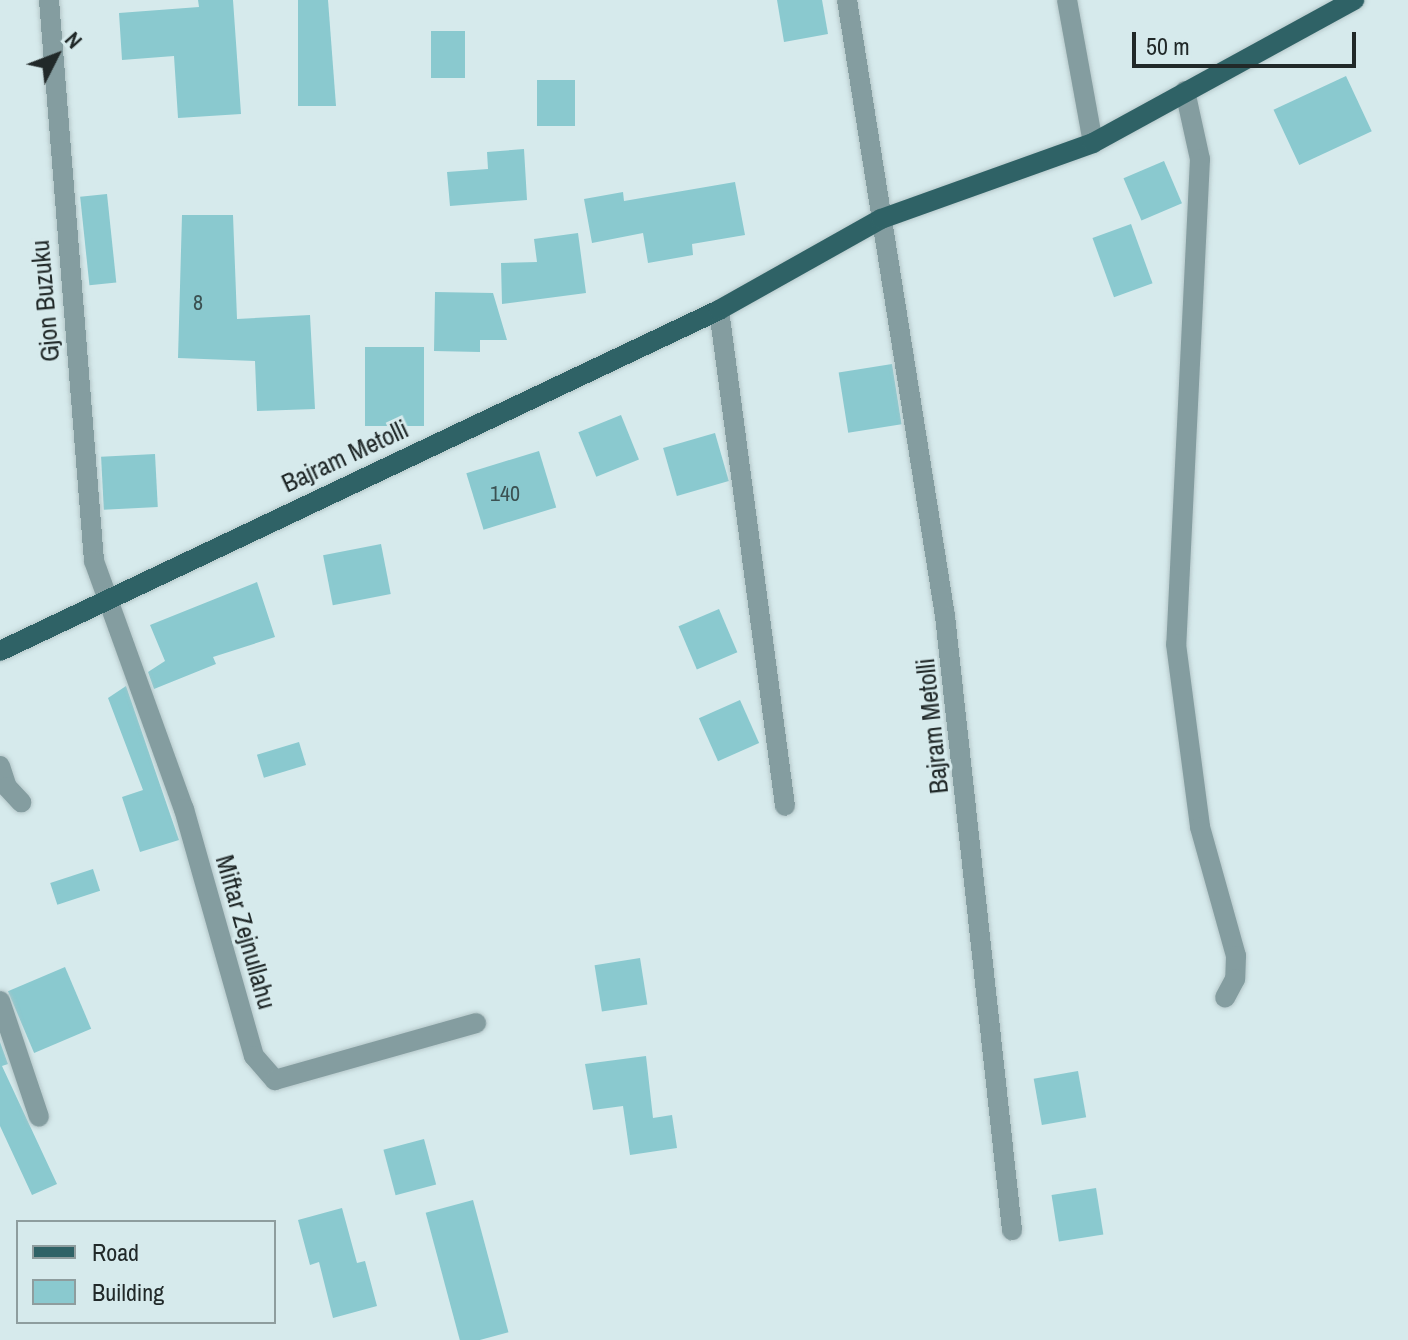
<!DOCTYPE html>
<style>
body{margin:0}
#map{position:relative;width:1408px;height:1340px;overflow:hidden;background:#d6eaec;font-family:"Archivo Narrow",sans-serif}
div>[style]{position:absolute}
.building>*{inset:0;background:#8ac9cf;transform-origin:0 0}
.roads{filter:drop-shadow(0 0 2px #b5c7c9) drop-shadow(0 0 2px #b5c7c9)}
.minor>*{height:20px;margin:-10px;padding:0 10px;transform-origin:10px;border-radius:10px;background:#849da0}
.major>*{height:20px;margin:-10px;padding:0 10px;transform-origin:10px;border-radius:10px;background:#2f6266}
span{translate:-50% -50%;white-space:nowrap;text-align:center;line-height:1.15;-webkit-text-stroke:6px #d6eaec;paint-order:stroke}
.number-label{font-size:22px;color:#3b5152}
.number-label span{-webkit-text-stroke-width:0}
.street-label{font-size:26px;color:#212929}
.legend{position:absolute;left:16px;top:1220px;width:260px;height:104px;box-sizing:border-box;background:#d6eaec;border:2px solid #8e9d9e;margin:0;padding:10px 14px;list-style:none;font-size:24px;color:#212929}
.legend li{display:flex;align-items:center;gap:16px;height:40px}
.legend b{width:40px;border:2px solid #8e9d9e}
.north{position:absolute;left:16px;top:16px;width:80px;height:80px;-webkit-text-stroke:6px #d6eaec;paint-order:stroke;rotate:48deg;font-size:22px;font-weight:700;line-height:32px;text-align:center;color:#212929}
.north::after{content:'';display:block;margin:auto;width:28px;height:36px;background:#212929;clip-path:polygon(50% 0,100% 100%,50% 72%,0 100%)}
.scale{position:absolute;left:1132px;top:32px;width:224px;height:36px;box-sizing:border-box;border:4px solid #212929;border-top:0;padding-left:10px;font-size:24px;line-height:28px;white-space:nowrap;color:#212929;-webkit-text-stroke:6px #d6eaec;paint-order:stroke}
</style>
<div id="map">
<div class="building">
<div style="clip-path:polygon(198px 0,233px 0,241px 114px,178px 118px,174px 56px,122px 60px,119px 13px,199px 7px)"></div>
<div style="clip-path:polygon(298px 0,328px 0,336px 106px,298px 106px)"></div>
<div style="clip-path:polygon(777px 0,822px 0,828px 34px,784px 42px)"></div>
<div style="left:431px;top:31px;width:34px;height:47px"></div>
<div style="left:1346px;top:76px;width:61px;height:80px;rotate:65deg"></div>
<div style="left:537px;top:80px;width:38px;height:46px"></div>
<div style="clip-path:polygon(524px 149px,527px 200px,450px 206px,447px 172px,488px 169px,487px 152px)"></div>
<div style="left:1164px;top:161px;width:46px;height:44px;rotate:67deg"></div>
<div style="clip-path:polygon(735px 182px,745px 235px,692px 244px,693px 255px,648px 263px,643px 233px,592px 243px,584px 199px,623px 192px,624px 201px)"></div>
<div style="left:107px;top:194px;width:89px;height:27px;rotate:84deg"></div>
<div style="clip-path:polygon(182px 215px,233px 215px,237px 319px,310px 315px,315px 409px,257px 411px,255px 361px,178px 358px)"></div>
<div style="left:1131px;top:224px;width:63px;height:41px;rotate:70deg"></div>
<div style="clip-path:polygon(578px 233px,586px 293px,502px 304px,501px 263px,537px 262px,534px 239px)"></div>
<div style="clip-path:polygon(435px 292px,493px 293px,507px 340px,480px 340px,480px 352px,434px 351px)"></div>
<div style="left:365px;top:347px;width:59px;height:79px"></div>
<div style="left:892px;top:364px;width:61px;height:54px;rotate:81deg"></div>
<div style="left:621px;top:415px;width:48px;height:46px;rotate:68deg"></div>
<div style="left:715px;top:433px;width:50px;height:54px;rotate:74deg"></div>
<div style="left:539px;top:451px;width:59px;height:76px;rotate:73deg"></div>
<div style="left:155px;top:454px;width:53px;height:54px;rotate:87deg"></div>
<div style="left:381px;top:544px;width:51px;height:59px;rotate:79deg"></div>
<div style="clip-path:polygon(257px 582px,275px 637px,213px 657px,216px 664px,154px 689px,148px 672px,165px 661px,150px 625px)"></div>
<div style="left:719px;top:609px;width:47px;height:44px;rotate:67deg"></div>
<div style="clip-path:polygon(126px 686px,179px 840px,140px 852px,122px 797px,143px 790px,108px 698px)"></div>
<div style="left:740px;top:700px;width:47px;height:45px;rotate:66deg"></div>
<div style="left:299px;top:742px;width:24px;height:44px;rotate:73deg"></div>
<div style="left:93px;top:869px;width:23px;height:45px;rotate:72deg"></div>
<div style="left:640px;top:958px;width:47px;height:46px;rotate:81deg"></div>
<div style="left:65px;top:967px;width:67px;height:62px;rotate:67deg"></div>
<div style="clip-path:polygon(0 1042px,8px 1064px,2px 1066px,57px 1184px,32px 1195px,0 1126px)"></div>
<div style="clip-path:polygon(646px 1056px,653px 1118px,672px 1115px,677px 1148px,630px 1155px,623px 1106px,593px 1110px,585px 1064px)"></div>
<div style="left:1078px;top:1071px;width:47px;height:45px;rotate:80deg"></div>
<div style="left:424px;top:1139px;width:47px;height:42px;rotate:75deg"></div>
<div style="left:1096px;top:1188px;width:47px;height:45px;rotate:81deg"></div>
<div style="left:473px;top:1200px;width:137px;height:49px;rotate:75deg"></div>
<div style="clip-path:polygon(342px 1208px,357px 1263px,365px 1261px,377px 1306px,333px 1318px,319px 1262px,310px 1265px,298px 1220px)"></div>
</div>
<div class="roads">
<div class="minor">
<div style="left:49px;top:0;width:563px;rotate:85.41deg"></div>
<div style="left:94px;top:561px;width:264px;rotate:70.1deg"></div>
<div style="left:184px;top:809px;width:257px;rotate:74.2deg"></div>
<div style="left:254px;top:1056px;width:32px;rotate:49deg"></div>
<div style="left:275px;top:1080px;width:209px;rotate:-15.8deg"></div>
<div style="left:847px;top:0;width:624px;rotate:80.96deg"></div>
<div style="left:945px;top:616px;width:618px;rotate:83.77deg"></div>
<div style="left:1067px;top:0;width:145px;rotate:79.7deg"></div>
<div style="left:1185px;top:91px;width:70px;rotate:77.6deg"></div>
<div style="left:1200px;top:159px;width:486px;rotate:92.8deg"></div>
<div style="left:1176px;top:644px;width:185px;rotate:82.5deg"></div>
<div style="left:1200px;top:827px;width:134px;rotate:74.4deg"></div>
<div style="left:1236px;top:956px;width:23px;rotate:92deg"></div>
<div style="left:1235px;top:979px;width:21px;rotate:118deg"></div>
<div style="left:719px;top:310px;width:500px;rotate:82.42deg"></div>
<div style="left:0;top:766px;width:22px;rotate:72deg"></div>
<div style="left:7px;top:787px;width:21px;rotate:47deg"></div>
<div style="left:0;top:1001px;width:122px;rotate:71.4deg"></div>
</div>
<div class="major">
<div style="left:0;top:651px;width:796px;rotate:-25.37deg"></div>
<div style="left:719px;top:310px;width:186px;rotate:-29.3deg"></div>
<div style="left:881px;top:219px;width:225px;rotate:-19.7deg"></div>
<div style="left:1093px;top:143px;width:298px;rotate:-28.7deg"></div>
</div>
</div>
<div class="number-label">
<span style="left:198px;top:303px">8</span>
<span style="left:505px;top:494px">140</span>
</div>
<div class="street-label">
<span style="left:45px;top:301px;rotate:-95deg">Gjon Buzuku</span>
<span style="left:345px;top:456px;rotate:-25deg">Bajram Metolli</span>
<span style="left:932px;top:726px;rotate:-96deg">Bajram Metolli</span>
<span style="left:246px;top:932px;rotate:74deg">Miftar Zejnullahu</span>
</div>
<ul class="legend">
<li><b style="height:10px;background:#2f6266"></b>Road</li>
<li><b style="height:22px;background:#8ac9cf"></b>Building</li>
</ul>
<div class="north">N</div>
<div class="scale">50 m</div>
</div>
